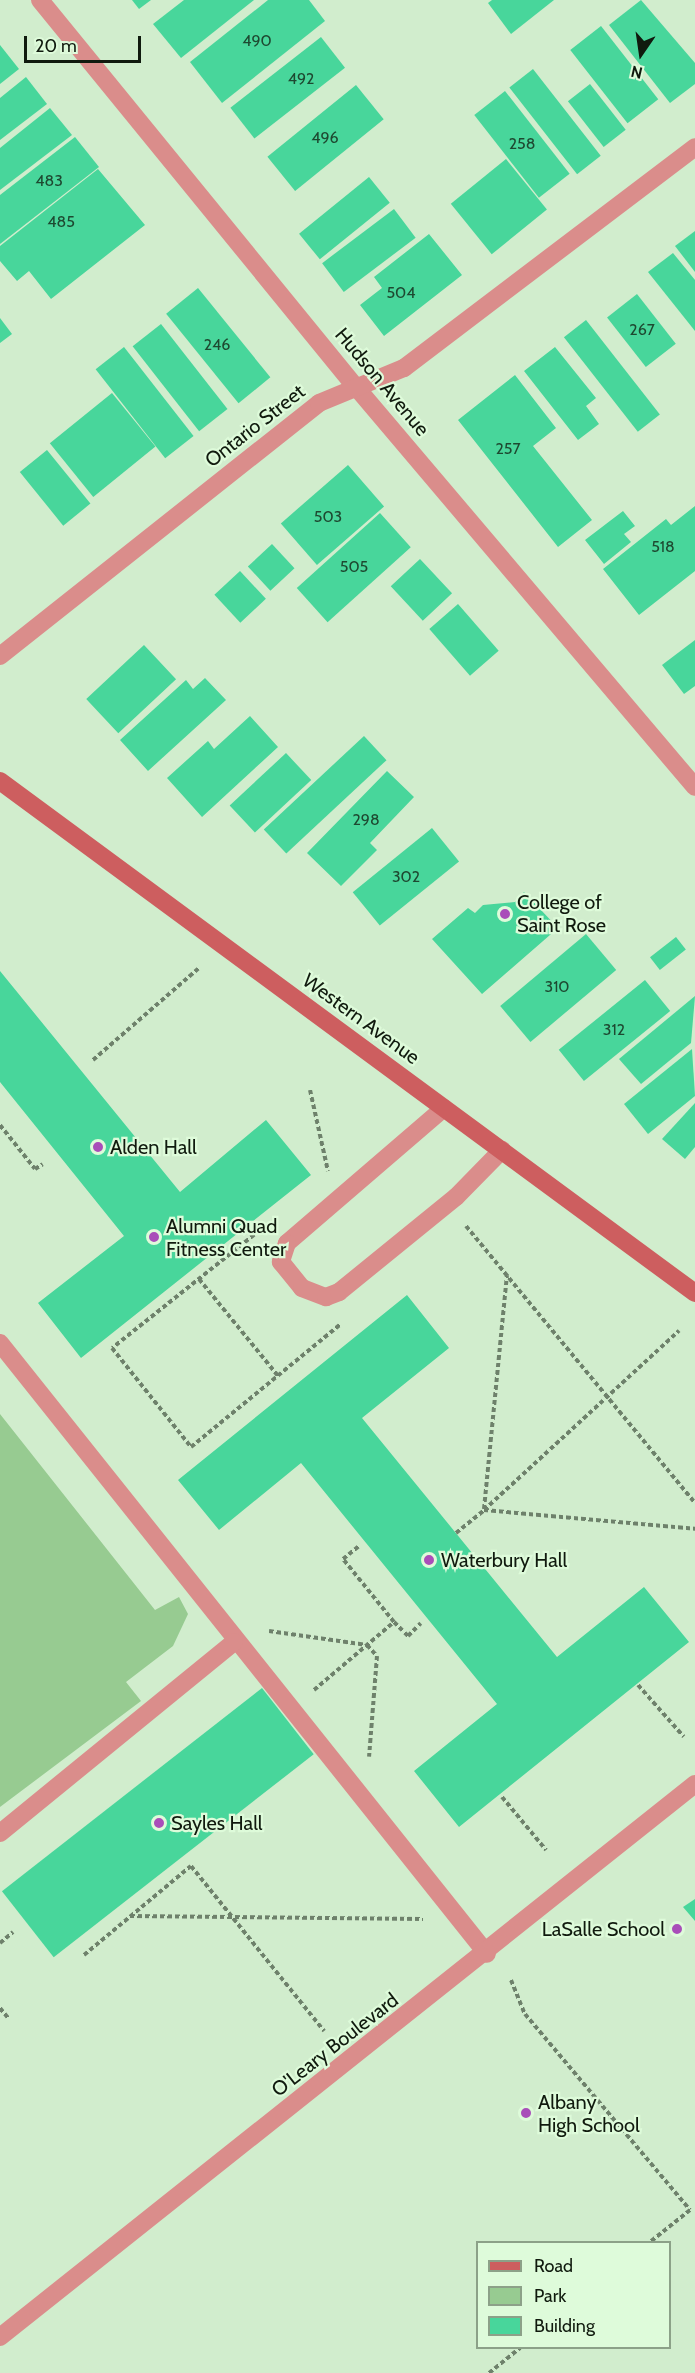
<!DOCTYPE html>
<style>
body{margin:0}
#map{position:relative;width:695px;height:2373px;overflow:hidden;background:#d1edcd;font-family:Cabin,sans-serif}
div>[style]{position:absolute}
.green>*{inset:0;background:#97cb91}
.building>*{inset:0;background:#48d69b;transform-origin:0 0}
.path>*{height:4px;margin-top:-2px;transform-origin:0;background:repeating-linear-gradient(90deg,#6e816b 0 4.5px,transparent 0 7.5px)}
.lane>*{height:18px;margin:-9px;padding:0 9px;transform-origin:9px;border-radius:9px;background:#da8d8b}
.street>*{height:18px;margin:-9px;padding:0 9px;transform-origin:9px;border-radius:9px;background:#da8d8b}
.secondary>*{height:18px;margin:-9px;padding:0 9px;transform-origin:9px;border-radius:9px;background:#cd5e5f}
.dots>*{width:16px;height:16px;translate:-50% -50%;box-sizing:border-box;border:3px solid #defbda;border-radius:50%}
span{translate:-50% -50%;white-space:nowrap;text-align:center;line-height:1.15;-webkit-text-stroke:4.5px #defbda;paint-order:stroke}
.number-label{font-size:16px;color:#1e4931}
.number-label span{-webkit-text-stroke-width:0}
.street-label{font-size:20px;color:#101a0e}
.poi-label{font-size:20px;color:#101a0e}
.left{translate:0 -50%;text-align:left}
.right{translate:-100% -50%;text-align:right}
.legend{position:absolute;left:476px;top:2241px;width:195px;height:108px;box-sizing:border-box;background:#defbda;border:2px solid #8ca188;margin:0;padding:8px 10px;list-style:none;font-size:18px;color:#101a0e}
.legend li{display:flex;align-items:center;gap:12px;height:30px}
.legend b{width:30px;border:2px solid #8ca188}
.north{position:absolute;left:611px;top:24px;width:60px;height:60px;-webkit-text-stroke:4px #defbda;paint-order:stroke;rotate:193deg;font-size:16px;font-weight:700;line-height:24px;text-align:center;color:#101a0e}
.north::after{content:'';display:block;margin:auto;width:21px;height:27px;background:#101a0e;clip-path:polygon(50% 0,100% 100%,50% 72%,0 100%)}
.scale{position:absolute;left:24px;top:36px;width:117px;height:27px;box-sizing:border-box;border:3px solid #101a0e;border-top:0;padding-left:8px;font-size:18px;line-height:21px;white-space:nowrap;color:#101a0e;-webkit-text-stroke:4px #defbda;paint-order:stroke}
</style>
<div id="map">
<div class="green">
<div style="clip-path:polygon(0 1414px,155px 1610px,179px 1597px,188px 1614px,173px 1646px,126px 1682px,141px 1701px,0 1807px)"></div>
</div>
<div class="building">
<div style="clip-path:polygon(132px 0,151px 0,139px 9px)"></div>
<div style="clip-path:polygon(184px 0,254px 0,181px 58px,153px 24px)"></div>
<div style="clip-path:polygon(268px 0,309px 0,325px 21px,222px 103px,190px 62px)"></div>
<div style="clip-path:polygon(492px 0,554px 0,511px 34px,488px 3px)"></div>
<div style="clip-path:polygon(641px 0,695px 63px,695px 84px,670px 103px,609px 25px)"></div>
<div style="left:601px;top:26px;width:93px;height:39px;rotate:52deg"></div>
<div style="left:321px;top:37px;width:39px;height:115px;rotate:52deg"></div>
<div style="clip-path:polygon(0 45px,19px 69px,0 84px)"></div>
<div style="left:533px;top:69px;width:110px;height:30px;rotate:52deg"></div>
<div style="clip-path:polygon(26px 77px,47px 104px,0 140px,0 98px)"></div>
<div style="left:590px;top:84px;width:58px;height:28px;rotate:52deg"></div>
<div style="left:356px;top:85px;width:44px;height:114px;rotate:51deg"></div>
<div style="left:505px;top:91px;width:105px;height:39px;rotate:52deg"></div>
<div style="clip-path:polygon(50px 108px,72px 135px,0 190px,0 148px)"></div>
<div style="clip-path:polygon(75px 137px,99px 167px,0 244px,0 195px)"></div>
<div style="left:506px;top:159px;width:65px;height:71px;rotate:51deg"></div>
<div style="clip-path:polygon(98px 169px,145px 225px,51px 299px,29px 271px,17px 281px,0 261px,0 246px)"></div>
<div style="left:369px;top:177px;width:33px;height:90px;rotate:51deg"></div>
<div style="left:394px;top:209px;width:36px;height:90px;rotate:53deg"></div>
<div style="clip-path:polygon(695px 231px,695px 272px,675px 246px)"></div>
<div style="clip-path:polygon(429px 234px,462px 275px,384px 336px,360px 305px,382px 288px,374px 277px)"></div>
<div style="clip-path:polygon(673px 253px,695px 280px,695px 331px,648px 272px)"></div>
<div style="left:198px;top:288px;width:115px;height:41px;rotate:51deg"></div>
<div style="left:637px;top:294px;width:63px;height:38px;rotate:52deg"></div>
<div style="clip-path:polygon(0 318px,12px 334px,0 343px)"></div>
<div style="left:586px;top:320px;width:120px;height:28px;rotate:52deg"></div>
<div style="left:161px;top:324px;width:108px;height:36px;rotate:52deg"></div>
<div style="left:124px;top:347px;width:113px;height:36px;rotate:52deg"></div>
<div style="clip-path:polygon(555px 347px,596px 398px,586px 406px,599px 424px,578px 440px,524px 371px)"></div>
<div style="clip-path:polygon(515px 375px,556px 428px,533px 446px,592px 520px,558px 547px,458px 420px)"></div>
<div style="left:112px;top:393px;width:69px;height:80px;rotate:51deg"></div>
<div style="left:47px;top:450px;width:69px;height:35px;rotate:51deg"></div>
<div style="left:348px;top:465px;width:55px;height:89px;rotate:49deg"></div>
<div style="clip-path:polygon(695px 506px,695px 571px,639px 615px,603px 569px,666px 519px,671px 525px)"></div>
<div style="clip-path:polygon(623px 511px,635px 526px,624px 534px,631px 542px,604px 564px,585px 540px)"></div>
<div style="left:380px;top:513px;width:46px;height:112px;rotate:48deg"></div>
<div style="left:272px;top:544px;width:33px;height:33px;rotate:47deg"></div>
<div style="left:420px;top:559px;width:47px;height:40px;rotate:47deg"></div>
<div style="left:240px;top:571px;width:38px;height:35px;rotate:47deg"></div>
<div style="left:458px;top:604px;width:62px;height:38px;rotate:49deg"></div>
<div style="clip-path:polygon(695px 640px,695px 686px,684px 694px,662px 665px)"></div>
<div style="left:144px;top:645px;width:47px;height:79px;rotate:47deg"></div>
<div style="clip-path:polygon(205px 678px,226px 700px,148px 771px,120px 740px,186px 680px,193px 689px)"></div>
<div style="clip-path:polygon(250px 716px,278px 747px,202px 817px,167px 778px,208px 741px,214px 749px)"></div>
<div style="left:364px;top:736px;width:33px;height:137px;rotate:47deg"></div>
<div style="left:286px;top:753px;width:37px;height:77px;rotate:47deg"></div>
<div style="clip-path:polygon(387px 771px,414px 797px,370px 843px,377px 850px,341px 886px,307px 853px)"></div>
<div style="left:432px;top:828px;width:43px;height:102px;rotate:51deg"></div>
<div style="clip-path:polygon(524px 892px,558px 928px,482px 994px,432px 939px,468px 908px,475px 913px,483px 905px,515px 902px)"></div>
<div style="left:586px;top:934px;width:47px;height:112px;rotate:50deg"></div>
<div style="left:676px;top:937px;width:16px;height:33px;rotate:52deg"></div>
<div style="clip-path:polygon(0 971px,180px 1192px,266px 1120px,311px 1175px,81px 1358px,38px 1303px,124px 1236px,0 1082px)"></div>
<div style="left:645px;top:980px;width:40px;height:111px;rotate:51deg"></div>
<div style="clip-path:polygon(695px 996px,691px 1043px,641px 1084px,619px 1059px)"></div>
<div style="clip-path:polygon(692px 1049px,695px 1096px,648px 1134px,624px 1104px)"></div>
<div style="clip-path:polygon(695px 1103px,695px 1147px,685px 1159px,662px 1139px)"></div>
<div style="clip-path:polygon(407px 1295px,449px 1348px,362px 1418px,557px 1657px,644px 1587px,689px 1642px,459px 1827px,414px 1771px,497px 1704px,301px 1463px,219px 1530px,178px 1480px)"></div>
<div style="left:262px;top:1688px;width:84px;height:330px;rotate:52deg"></div>
<div style="clip-path:polygon(695px 1899px,695px 1921px,683px 1907px)"></div>
</div>
<div class="path">
<div style="left:93px;top:1060px;width:140px;rotate:-41deg"></div>
<div style="left:310px;top:1090px;width:83px;rotate:77.5deg"></div>
<div style="left:0;top:1125px;width:56px;rotate:51.5deg"></div>
<div style="left:35px;top:1169px;width:9px;rotate:-32deg"></div>
<div style="left:466px;top:1226px;width:359px;rotate:50.4deg"></div>
<div style="left:260px;top:1230px;width:189px;rotate:141.4deg"></div>
<div style="left:112px;top:1348px;width:127px;rotate:51.4deg"></div>
<div style="left:191px;top:1447px;width:194px;rotate:-39.4deg"></div>
<div style="left:199px;top:1279px;width:125px;rotate:50.8deg"></div>
<div style="left:484px;top:1509px;width:235px;rotate:-84.4deg"></div>
<div style="left:484px;top:1510px;width:265px;rotate:-42.6deg"></div>
<div style="left:456px;top:1533px;width:36px;rotate:-39deg"></div>
<div style="left:484px;top:1510px;width:212px;rotate:5.1deg"></div>
<div style="left:394px;top:1622px;width:20px;rotate:45deg"></div>
<div style="left:408px;top:1636px;width:18px;rotate:-45deg"></div>
<div style="left:269px;top:1631px;width:99px;rotate:8.1deg"></div>
<div style="left:367px;top:1645px;width:15px;rotate:48deg"></div>
<div style="left:377px;top:1656px;width:101px;rotate:94.5deg"></div>
<div style="left:638px;top:1685px;width:69px;rotate:48.5deg"></div>
<div style="left:314px;top:1690px;width:105px;rotate:-40.4deg"></div>
<div style="left:394px;top:1622px;width:81px;rotate:-129deg"></div>
<div style="left:343px;top:1559px;width:22px;rotate:-39deg"></div>
<div style="left:502px;top:1797px;width:69px;rotate:50.3deg"></div>
<div style="left:130px;top:1916px;width:293px;rotate:0.6deg"></div>
<div style="left:0;top:1943px;width:17px;rotate:-40deg"></div>
<div style="left:84px;top:1955px;width:139px;rotate:-39.8deg"></div>
<div style="left:191px;top:1866px;width:212px;rotate:51.1deg"></div>
<div style="left:511px;top:1980px;width:37px;rotate:68deg"></div>
<div style="left:525px;top:2014px;width:256px;rotate:49.9deg"></div>
<div style="left:690px;top:2210px;width:51px;rotate:141.3deg"></div>
<div style="left:0;top:2008px;width:13px;rotate:51deg"></div>
<div style="left:489px;top:2373px;width:40px;rotate:-39deg"></div>
</div>
<div class="lane">
<div style="left:444px;top:1108px;width:207px;rotate:139.3deg"></div>
<div style="left:287px;top:1243px;width:20px;rotate:108deg"></div>
<div style="left:281px;top:1262px;width:33px;rotate:51deg"></div>
<div style="left:302px;top:1288px;width:26px;rotate:21deg"></div>
<div style="left:326px;top:1297px;width:14px;rotate:-21deg"></div>
<div style="left:339px;top:1292px;width:151px;rotate:-39.1deg"></div>
<div style="left:456px;top:1197px;width:66px;rotate:-45.6deg"></div>
<div style="left:0;top:1343px;width:781px;rotate:51.44deg"></div>
<div style="left:0;top:1833px;width:302px;rotate:-39.2deg"></div>
</div>
<div class="street">
<div style="left:40px;top:0;width:500px;rotate:50.8deg"></div>
<div style="left:356px;top:387px;width:524px;rotate:49.72deg"></div>
<div style="left:0;top:656px;width:407px;rotate:-38.4deg"></div>
<div style="left:319px;top:403px;width:92px;rotate:-22.4deg"></div>
<div style="left:404px;top:368px;width:365px;rotate:-37.2deg"></div>
<div style="left:0;top:2337px;width:888px;rotate:-38.51deg"></div>
</div>
<div class="secondary">
<div style="left:0;top:781px;width:863px;rotate:36.38deg"></div>
</div>
<div class="dots">
<div style="left:505px;top:914px;background:#a94eb9"></div>
<div style="left:98px;top:1147px;background:#a94eb9"></div>
<div style="left:154px;top:1237px;background:#a94eb9"></div>
<div style="left:429px;top:1560px;background:#a94eb9"></div>
<div style="left:159px;top:1823px;background:#a94eb9"></div>
<div style="left:677px;top:1929px;background:#a94eb9"></div>
<div style="left:526px;top:2113px;background:#a94eb9"></div>
</div>
<div class="number-label">
<span style="left:257px;top:41px">490</span>
<span style="left:301px;top:79px">492</span>
<span style="left:325px;top:138px">496</span>
<span style="left:522px;top:144px">258</span>
<span style="left:49px;top:181px">483</span>
<span style="left:61px;top:222px">485</span>
<span style="left:401px;top:293px">504</span>
<span style="left:642px;top:330px">267</span>
<span style="left:217px;top:345px">246</span>
<span style="left:508px;top:449px">257</span>
<span style="left:328px;top:517px">503</span>
<span style="left:663px;top:547px">518</span>
<span style="left:354px;top:567px">505</span>
<span style="left:366px;top:820px">298</span>
<span style="left:406px;top:877px">302</span>
<span style="left:557px;top:987px">310</span>
<span style="left:614px;top:1030px">312</span>
</div>
<div class="street-label">
<span style="left:382px;top:382px;rotate:50deg">Hudson Avenue</span>
<span style="left:255px;top:426px;rotate:-38deg">Ontario Street</span>
<span style="left:361px;top:1019px;rotate:36deg">Western Avenue</span>
<span style="left:335px;top:2045px;rotate:-38deg">O'Leary Boulevard</span>
</div>
<div class="poi-label">
<span class="left" style="left:517px;top:914px">College of<br>Saint Rose</span>
<span class="left" style="left:110px;top:1147px">Alden Hall</span>
<span class="left" style="left:166px;top:1238px">Alumni Quad<br>Fitness Center</span>
<span class="left" style="left:441px;top:1560px">Waterbury Hall</span>
<span class="left" style="left:171px;top:1823px">Sayles Hall</span>
<span class="right" style="left:665px;top:1929px">LaSalle School</span>
<span class="left" style="left:538px;top:2114px">Albany<br>High School</span>
</div>
<ul class="legend">
<li><b style="height:8px;background:#cd5e5f"></b>Road</li>
<li><b style="height:16px;background:#97cb91"></b>Park</li>
<li><b style="height:16px;background:#48d69b"></b>Building</li>
</ul>
<div class="north">N</div>
<div class="scale">20 m</div>
</div>
